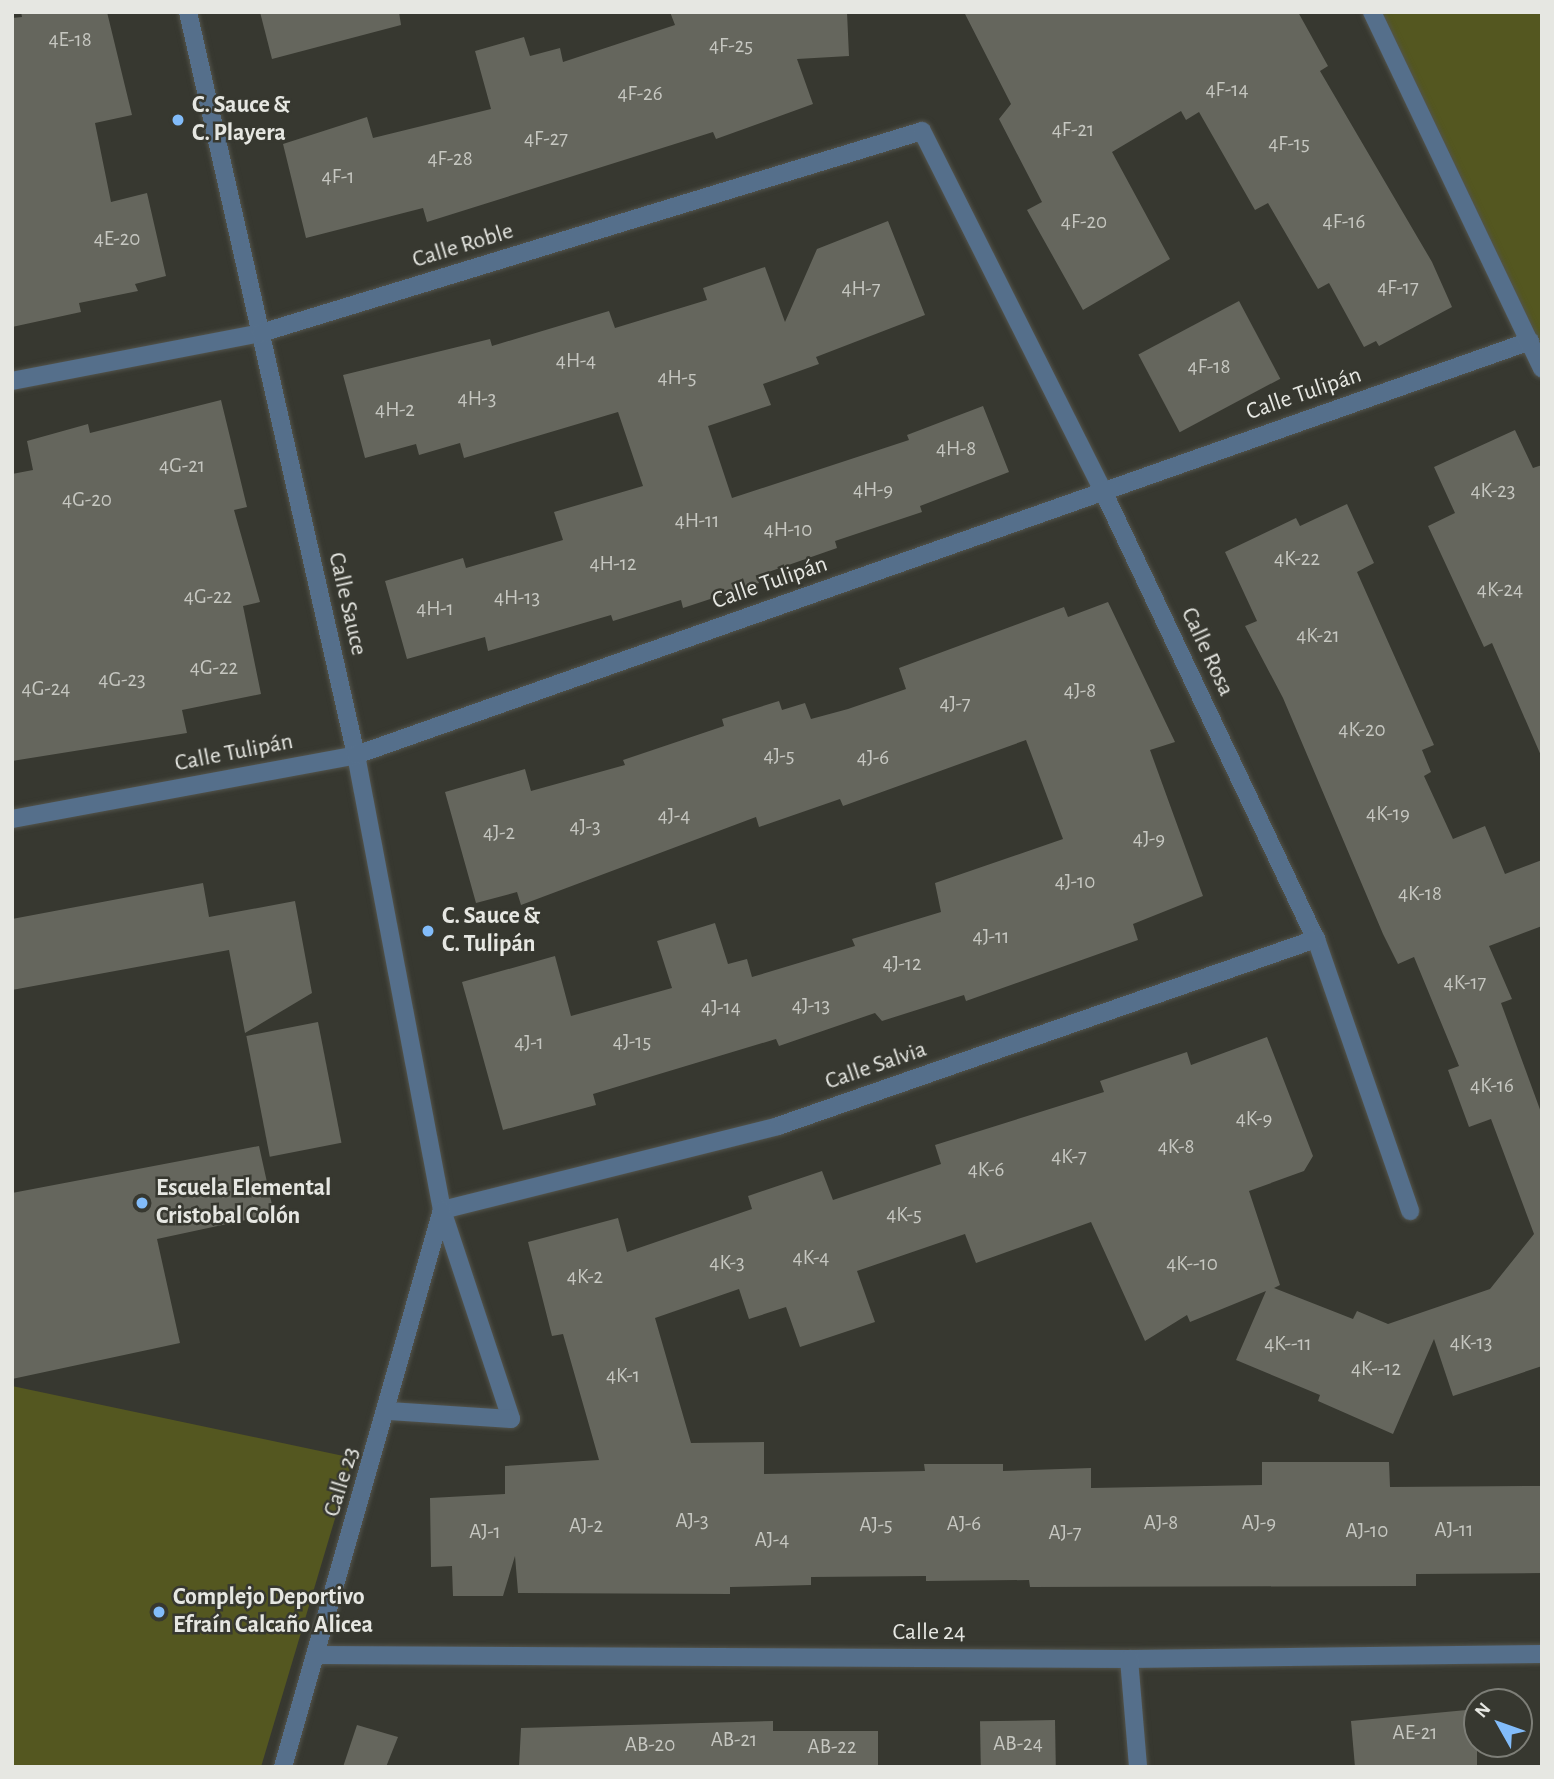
<!DOCTYPE html>
<meta charset="utf-8">
<style>
body{margin:0}
#map{position:relative;width:1554px;height:1779px;overflow:hidden;background:#373830;font-family:"Alegreya Sans",sans-serif}
div>[style]{position:absolute}
.green>*{inset:0;background:#545720}
.building>*{inset:0;background:#65665d;transform-origin:0 0}
.roads{filter:drop-shadow(0 0 2px #53544c) drop-shadow(0 0 2px #53544c)}
.minor>*{height:18px;margin:-9px;padding:0 9px;transform-origin:9px;border-radius:9px;background:#556f8b}
.tertiary>*{height:18px;margin:-9px;padding:0 9px;transform-origin:9px;border-radius:9px;background:#556f8b}
.dots>*{width:19px;height:19px;translate:-50% -50%;box-sizing:border-box;border:4px solid #373830;border-radius:50%}
span{translate:-50% -50%;white-space:nowrap;text-align:center;line-height:1.15;-webkit-text-stroke:5px #373830;paint-order:stroke}
.number-label{font-size:21px;color:#c6c7c1}
.number-label span{-webkit-text-stroke-width:0}
.poi-label{font-size:24px;color:#e6e7e2;font-weight:700}
.left{translate:0 -50%;text-align:left}
.street-label{font-size:24px;color:#e6e7e2}
.frame{position:absolute;inset:0;border:14px solid #e6e7e2;pointer-events:none}
.north{position:absolute;left:1463px;top:1688px;width:70px;height:70px;box-sizing:border-box;background:#373830;border:2px solid #7d7e77;border-radius:50%;rotate:310deg;font-size:19px;font-weight:700;line-height:28px;text-align:center;color:#e6e7e2}
.north::after{content:'';display:block;margin:auto;width:24px;height:32px;background:#82bcfa;clip-path:polygon(50% 0,100% 100%,50% 72%,0 100%)}
</style>
<div id="map">
<div class="green">
<div style="clip-path:polygon(1372px 12px,1542px 12px,1542px 368px)"></div>
<div style="clip-path:polygon(12px 1386px,353px 1458px,261px 1767px,12px 1767px)"></div>
</div>
<div class="building">
<div style="clip-path:polygon(21px 12px,107px 12px,132px 115px,95px 123px,111px 202px,147px 193px,166px 276px,135px 284px,138px 291px,79px 303px,81px 312px,12px 327px,12px 18px,22px 17px)"></div>
<div style="clip-path:polygon(260px 12px,399px 12px,401px 25px,272px 59px)"></div>
<div style="clip-path:polygon(670px 12px,847px 12px,849px 56px,797px 59px,813px 104px,716px 139px,713px 132px,427px 222px,423px 208px,306px 238px,283px 144px,367px 117px,373px 138px,491px 109px,475px 51px,524px 37px,530px 56px,560px 48px,563px 62px,675px 25px)"></div>
<div style="clip-path:polygon(964px 12px,1298px 12px,1328px 66px,1320px 71px,1432px 262px,1452px 307px,1379px 346px,1376px 341px,1364px 347px,1329px 283px,1318px 289px,1268px 203px,1255px 210px,1199px 112px,1186px 120px,1181px 111px,1112px 152px,1170px 259px,1083px 310px,1027px 210px,1042px 202px,999px 119px,1011px 104px)"></div>
<div style="clip-path:polygon(888px 221px,925px 315px,816px 357px,819px 364px,763px 384px,771px 405px,708px 426px,732px 498px,909px 440px,907px 435px,983px 406px,1009px 472px,920px 506px,922px 512px,835px 541px,837px 548px,757px 576px,759px 583px,683px 608px,681px 600px,613px 621px,611px 615px,488px 651px,485px 637px,407px 659px,385px 581px,463px 558px,466px 568px,563px 540px,554px 512px,643px 486px,618px 412px,464px 458px,460px 443px,419px 455px,416px 444px,365px 458px,343px 375px,490px 339px,492px 346px,609px 311px,615px 328px,707px 300px,703px 288px,765px 267px,785px 322px,817px 249px)"></div>
<div style="left:1239px;top:301px;width:88px;height:114px;rotate:62deg"></div>
<div style="clip-path:polygon(221px 400px,247px 507px,234px 510px,260px 602px,243px 606px,261px 694px,182px 710px,187px 733px,12px 761px,12px 474px,33px 470px,27px 441px,88px 424px,90px 433px)"></div>
<div style="clip-path:polygon(1515px 430px,1533px 468px,1542px 465px,1542px 758px,1492px 643px,1484px 647px,1428px 526px,1455px 513px,1434px 467px)"></div>
<div style="clip-path:polygon(1347px 504px,1374px 563px,1357px 572px,1434px 745px,1422px 750px,1431px 772px,1424px 776px,1453px 839px,1485px 826px,1505px 874px,1542px 860px,1542px 926px,1489px 946px,1512px 999px,1501px 1003px,1542px 1115px,1542px 1366px,1453px 1396px,1434px 1339px,1393px 1434px,1318px 1401px,1320px 1395px,1236px 1360px,1266px 1291px,1190px 1322px,1187px 1315px,1145px 1341px,1091px 1222px,976px 1263px,965px 1234px,857px 1271px,875px 1322px,800px 1347px,786px 1307px,749px 1319px,739px 1289px,655px 1318px,691px 1443px,764px 1442px,764px 1474px,925px 1471px,924px 1464px,1003px 1464px,1003px 1471px,1091px 1468px,1091px 1488px,1262px 1485px,1262px 1462px,1389px 1462px,1390px 1487px,1542px 1486px,1542px 1573px,1416px 1574px,1416px 1586px,1030px 1587px,1029px 1580px,926px 1581px,926px 1576px,811px 1577px,811px 1585px,730px 1587px,730px 1594px,518px 1593px,515px 1556px,503px 1596px,453px 1596px,452px 1566px,431px 1567px,430px 1498px,505px 1494px,505px 1466px,599px 1460px,563px 1334px,552px 1336px,528px 1242px,618px 1218px,627px 1252px,752px 1209px,748px 1196px,822px 1171px,833px 1200px,941px 1164px,935px 1145px,1104px 1092px,1100px 1081px,1187px 1052px,1191px 1065px,1267px 1037px,1313px 1156px,1304px 1171px,1249px 1191px,1280px 1285px,1274px 1288px,1353px 1319px,1357px 1311px,1388px 1324px,1490px 1289px,1534px 1234px,1491px 1119px,1469px 1127px,1448px 1070px,1459px 1066px,1414px 957px,1398px 964px,1383px 934px,1283px 698px,1245px 626px,1257px 621px,1225px 552px,1296px 518px,1300px 526px)"></div>
<div style="clip-path:polygon(1108px 602px,1175px 742px,1150px 750px,1203px 896px,1133px 924px,1138px 940px,966px 1001px,964px 995px,882px 1021px,875px 1013px,779px 1046px,776px 1039px,593px 1094px,596px 1105px,503px 1130px,462px 982px,555px 956px,571px 1016px,672px 988px,657px 941px,715px 923px,728px 964px,747px 959px,752px 977px,855px 946px,852px 939px,941px 912px,935px 883px,1063px 839px,1026px 740px,843px 806px,840px 799px,759px 827px,756px 817px,521px 905px,517px 892px,476px 903px,445px 792px,525px 769px,531px 791px,625px 765px,623px 760px,724px 726px,722px 719px,779px 701px,782px 710px,805px 703px,811px 719px,848px 709px,906px 689px,899px 668px,1064px 607px,1068px 617px)"></div>
<div style="clip-path:polygon(203px 883px,209px 917px,295px 901px,312px 993px,245px 1033px,229px 950px,12px 990px,12px 919px)"></div>
<div style="left:318px;top:1022px;width:123px;height:73px;rotate:79deg"></div>
<div style="clip-path:polygon(259px 1146px,274px 1214px,157px 1239px,180px 1343px,12px 1379px,12px 1193px)"></div>
<div style="clip-path:polygon(1477px 1709px,1477px 1767px,1355px 1767px,1351px 1721px)"></div>
<div style="left:1055px;top:1720px;width:47px;height:75px;rotate:89deg"></div>
<div style="clip-path:polygon(773px 1721px,773px 1731px,878px 1731px,878px 1767px,519px 1767px,521px 1728px)"></div>
<div style="clip-path:polygon(357px 1725px,398px 1737px,386px 1767px,343px 1767px)"></div>
</div>
<div class="roads">
<div class="minor">
<div style="left:188px;top:12px;width:762px;rotate:77.26deg"></div>
<div style="left:356px;top:755px;width:463px;rotate:79.3deg"></div>
<div style="left:442px;top:1210px;width:220px;rotate:71.7deg"></div>
<div style="left:511px;top:1419px;width:122px;rotate:-176.2deg"></div>
<div style="left:12px;top:381px;width:254px;rotate:-10.9deg"></div>
<div style="left:261px;top:333px;width:691px;rotate:-16.99deg"></div>
<div style="left:922px;top:131px;width:403px;rotate:63.3deg"></div>
<div style="left:1103px;top:491px;width:496px;rotate:64.6deg"></div>
<div style="left:1316px;top:939px;width:288px;rotate:70.9deg"></div>
<div style="left:12px;top:819px;width:350px;rotate:-10.5deg"></div>
<div style="left:356px;top:755px;width:1245px;rotate:-19.42deg"></div>
<div style="left:442px;top:1210px;width:346px;rotate:-14deg"></div>
<div style="left:778px;top:1126px;width:570px;rotate:-19.17deg"></div>
<div style="left:317px;top:1655px;width:812px;rotate:0.28deg"></div>
<div style="left:1129px;top:1659px;width:413px;rotate:-0.7deg"></div>
<div style="left:1129px;top:1659px;width:108px;rotate:85.2deg"></div>
<div style="left:283px;top:1767px;width:579px;rotate:-74.07deg"></div>
</div>
<div class="tertiary">
<div style="left:1372px;top:12px;width:395px;rotate:64.5deg"></div>
</div>
</div>
<div class="dots">
<div style="left:178px;top:120px;background:#82bcfa"></div>
<div style="left:428px;top:931px;background:#82bcfa"></div>
<div style="left:142px;top:1203px;background:#82bcfa"></div>
<div style="left:159px;top:1612px;background:#82bcfa"></div>
</div>
<div class="number-label">
<span style="left:70px;top:40px">4E-18</span>
<span style="left:731px;top:46px">4F-25</span>
<span style="left:1227px;top:90px">4F-14</span>
<span style="left:640px;top:94px">4F-26</span>
<span style="left:1073px;top:130px">4F-21</span>
<span style="left:546px;top:139px">4F-27</span>
<span style="left:1289px;top:144px">4F-15</span>
<span style="left:450px;top:159px">4F-28</span>
<span style="left:338px;top:177px">4F-1</span>
<span style="left:1084px;top:222px">4F-20</span>
<span style="left:1344px;top:222px">4F-16</span>
<span style="left:117px;top:239px">4E-20</span>
<span style="left:1398px;top:288px">4F-17</span>
<span style="left:861px;top:289px">4H-7</span>
<span style="left:576px;top:361px">4H-4</span>
<span style="left:1209px;top:367px">4F-18</span>
<span style="left:677px;top:378px">4H-5</span>
<span style="left:477px;top:399px">4H-3</span>
<span style="left:395px;top:410px">4H-2</span>
<span style="left:956px;top:449px">4H-8</span>
<span style="left:182px;top:466px">4G-21</span>
<span style="left:873px;top:490px">4H-9</span>
<span style="left:1493px;top:491px">4K-23</span>
<span style="left:87px;top:500px">4G-20</span>
<span style="left:697px;top:521px">4H-11</span>
<span style="left:788px;top:530px">4H-10</span>
<span style="left:1297px;top:559px">4K-22</span>
<span style="left:613px;top:564px">4H-12</span>
<span style="left:1500px;top:590px">4K-24</span>
<span style="left:208px;top:597px">4G-22</span>
<span style="left:517px;top:598px">4H-13</span>
<span style="left:435px;top:609px">4H-1</span>
<span style="left:1318px;top:636px">4K-21</span>
<span style="left:214px;top:668px">4G-22</span>
<span style="left:122px;top:680px">4G-23</span>
<span style="left:46px;top:689px">4G-24</span>
<span style="left:1080px;top:691px">4J-8</span>
<span style="left:955px;top:704px">4J-7</span>
<span style="left:1362px;top:730px">4K-20</span>
<span style="left:779px;top:756px">4J-5</span>
<span style="left:873px;top:758px">4J-6</span>
<span style="left:1388px;top:814px">4K-19</span>
<span style="left:674px;top:816px">4J-4</span>
<span style="left:585px;top:827px">4J-3</span>
<span style="left:499px;top:833px">4J-2</span>
<span style="left:1149px;top:839px">4J-9</span>
<span style="left:1075px;top:882px">4J-10</span>
<span style="left:1420px;top:894px">4K-18</span>
<span style="left:991px;top:937px">4J-11</span>
<span style="left:902px;top:964px">4J-12</span>
<span style="left:1465px;top:983px">4K-17</span>
<span style="left:811px;top:1006px">4J-13</span>
<span style="left:721px;top:1008px">4J-14</span>
<span style="left:632px;top:1042px">4J-15</span>
<span style="left:529px;top:1043px">4J-1</span>
<span style="left:1492px;top:1086px">4K-16</span>
<span style="left:1254px;top:1119px">4K-9</span>
<span style="left:1176px;top:1147px">4K-8</span>
<span style="left:1069px;top:1157px">4K-7</span>
<span style="left:986px;top:1170px">4K-6</span>
<span style="left:904px;top:1215px">4K-5</span>
<span style="left:811px;top:1258px">4K-4</span>
<span style="left:727px;top:1263px">4K-3</span>
<span style="left:1192px;top:1264px">4K--10</span>
<span style="left:585px;top:1277px">4K-2</span>
<span style="left:1471px;top:1343px">4K-13</span>
<span style="left:1288px;top:1344px">4K--11</span>
<span style="left:1376px;top:1369px">4K--12</span>
<span style="left:623px;top:1376px">4K-1</span>
<span style="left:692px;top:1521px">AJ-3</span>
<span style="left:1161px;top:1523px">AJ-8</span>
<span style="left:1259px;top:1523px">AJ-9</span>
<span style="left:964px;top:1524px">AJ-6</span>
<span style="left:876px;top:1525px">AJ-5</span>
<span style="left:586px;top:1526px">AJ-2</span>
<span style="left:1454px;top:1530px">AJ-11</span>
<span style="left:1367px;top:1531px">AJ-10</span>
<span style="left:485px;top:1532px">AJ-1</span>
<span style="left:1065px;top:1533px">AJ-7</span>
<span style="left:772px;top:1540px">AJ-4</span>
<span style="left:1415px;top:1733px">AE-21</span>
<span style="left:734px;top:1740px">AB-21</span>
<span style="left:1018px;top:1744px">AB-24</span>
<span style="left:650px;top:1745px">AB-20</span>
<span style="left:832px;top:1747px">AB-22</span>
</div>
<div class="poi-label">
<span class="left" style="left:192px;top:120px">C. Sauce &amp;<br>C. Playera</span>
<span class="left" style="left:442px;top:931px">C. Sauce &amp;<br>C. Tulipán</span>
<span class="left" style="left:156px;top:1203px">Escuela Elemental<br>Cristobal Colón</span>
<span class="left" style="left:173px;top:1612px">Complejo Deportivo<br>Efraín Calcaño Alicea</span>
</div>
<div class="street-label">
<span style="left:463px;top:246px;rotate:-17deg">Calle Roble</span>
<span style="left:1304px;top:394px;rotate:-19deg">Calle Tulipán</span>
<span style="left:770px;top:583px;rotate:-19deg">Calle Tulipán</span>
<span style="left:347px;top:604px;rotate:77deg">Calle Sauce</span>
<span style="left:1207px;top:652px;rotate:65deg">Calle Rosa</span>
<span style="left:234px;top:753px;rotate:-11deg">Calle Tulipán</span>
<span style="left:876px;top:1066px;rotate:-19deg">Calle Salvia</span>
<span style="left:342px;top:1482px;rotate:-73deg">Calle 23</span>
<span style="left:929px;top:1633px">Calle 24</span>
</div>
<div class="frame"></div>
<div class="north">N</div>
</div>
